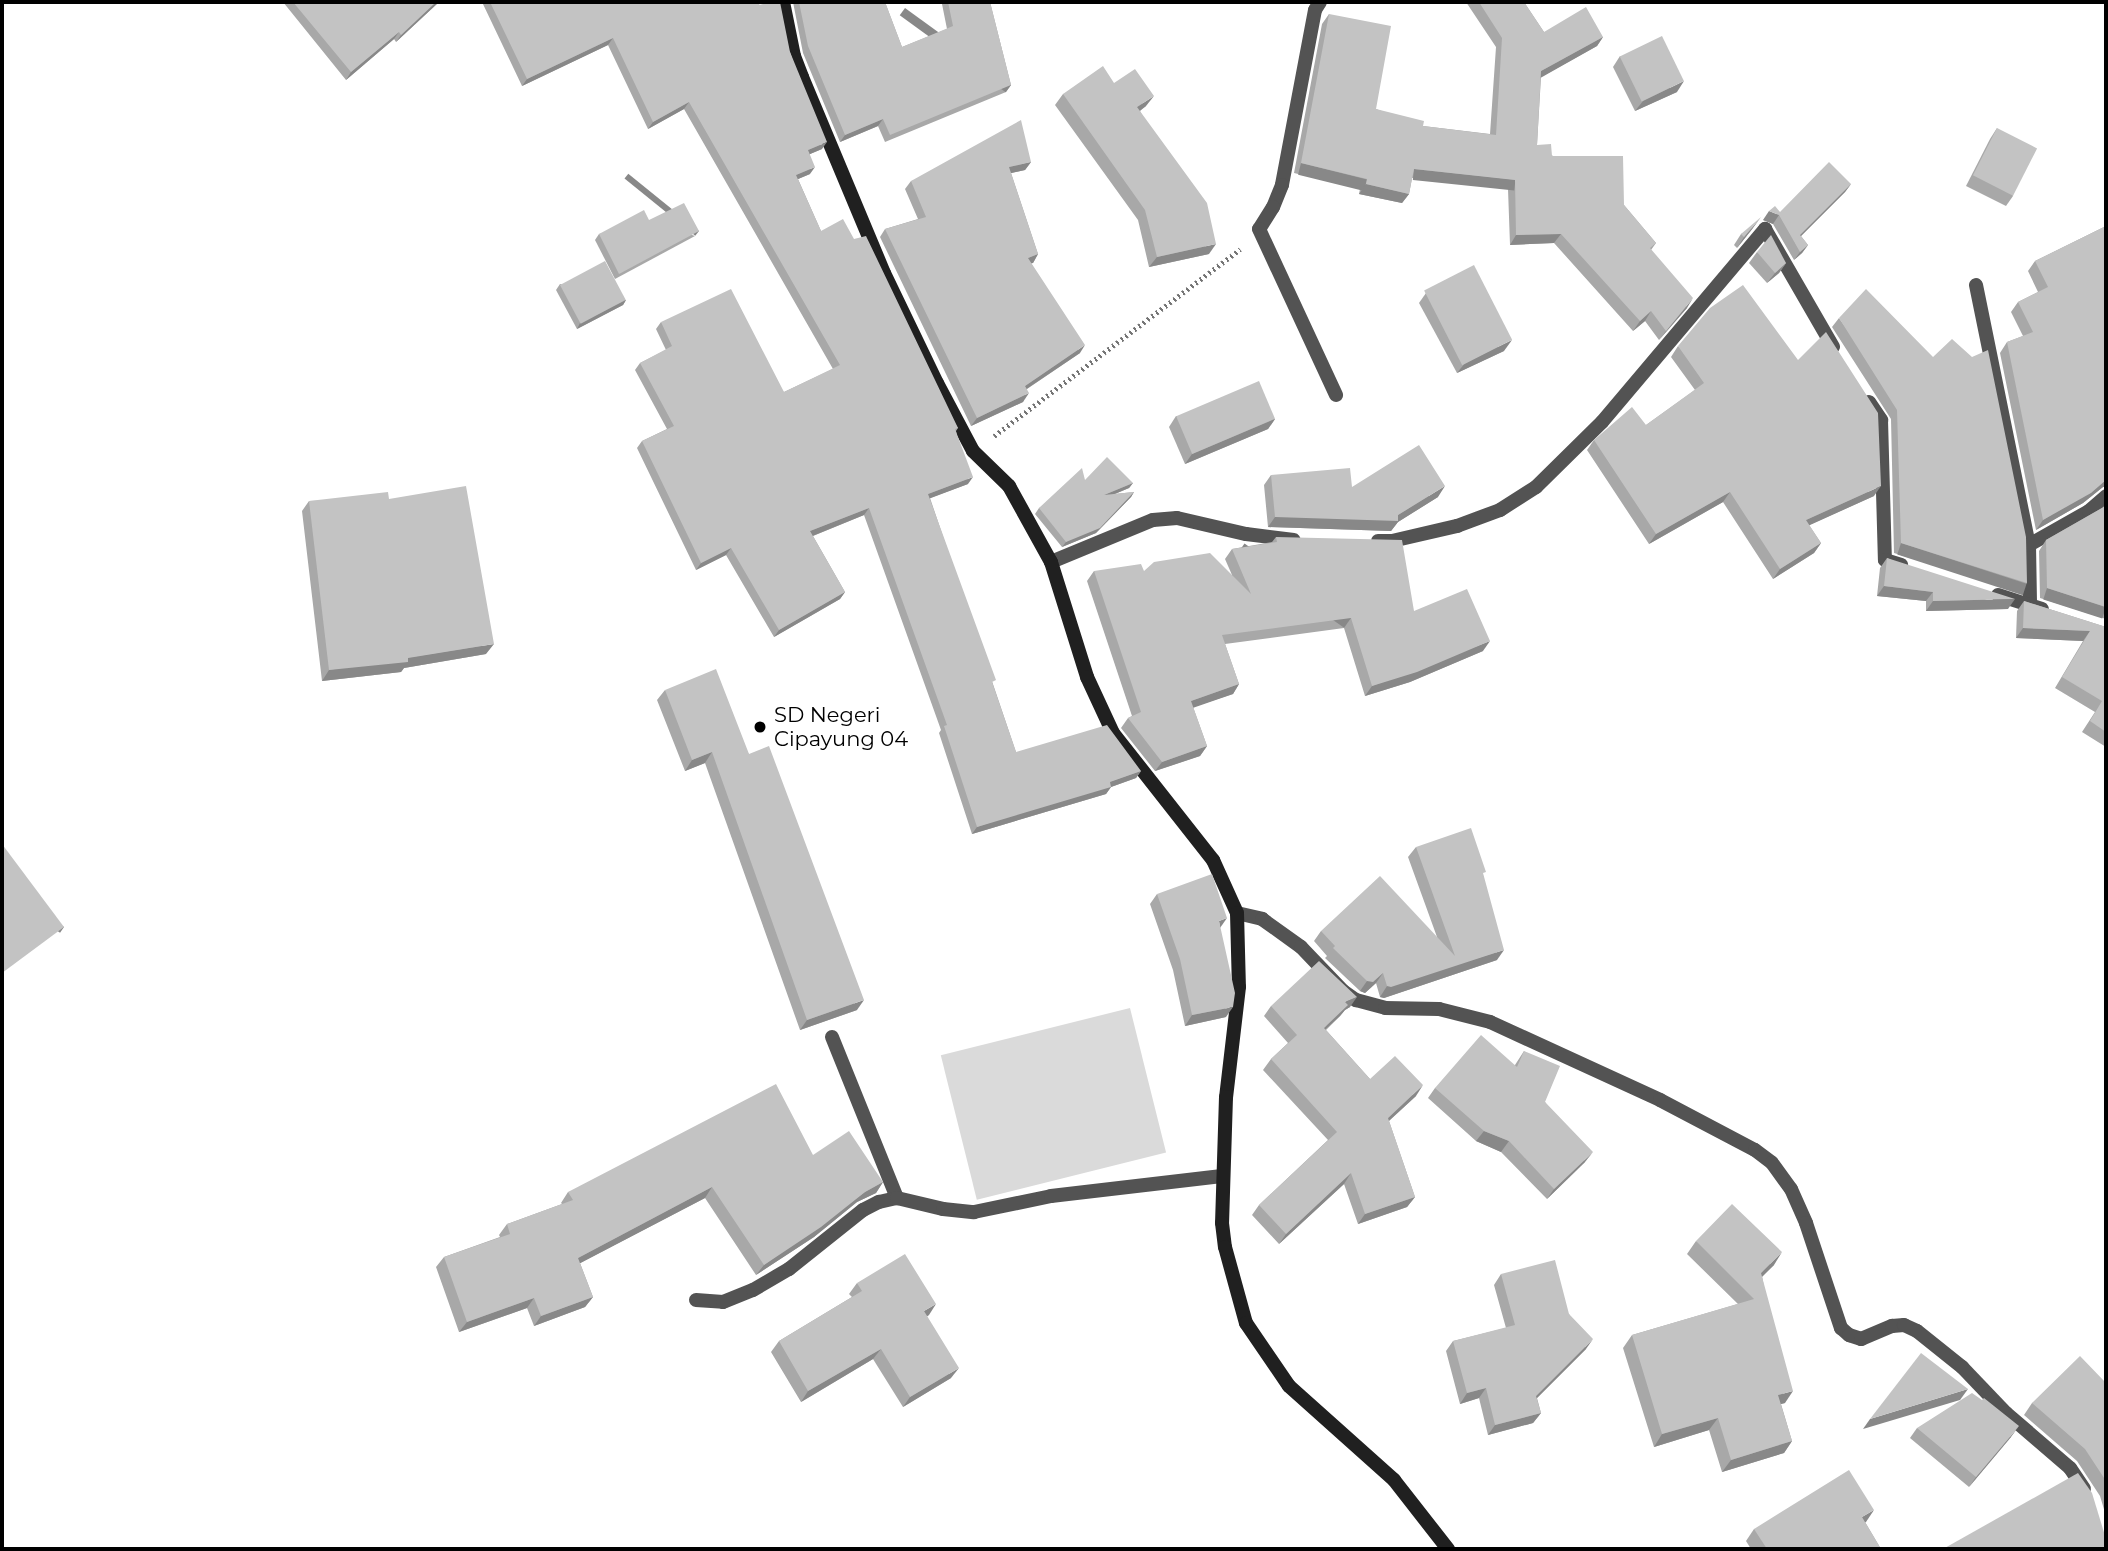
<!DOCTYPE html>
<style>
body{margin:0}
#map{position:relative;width:2108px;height:1551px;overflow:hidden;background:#fff;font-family:Montserrat,sans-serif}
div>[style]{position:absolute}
.green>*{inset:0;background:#dadada;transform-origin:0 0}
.path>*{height:4.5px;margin-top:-2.25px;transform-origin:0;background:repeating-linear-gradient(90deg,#757575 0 2px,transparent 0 5.5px)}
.lane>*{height:14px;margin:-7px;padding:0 7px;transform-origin:7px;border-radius:7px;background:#535353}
.street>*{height:14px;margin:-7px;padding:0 7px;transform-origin:7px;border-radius:7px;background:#535353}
.secondary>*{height:14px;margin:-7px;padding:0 7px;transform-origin:7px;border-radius:7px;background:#202020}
.wall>*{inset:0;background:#a8a8a8}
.shaded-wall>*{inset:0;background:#888;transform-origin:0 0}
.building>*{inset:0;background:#c3c3c3;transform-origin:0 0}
.dots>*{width:19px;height:19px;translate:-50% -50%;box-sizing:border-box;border:4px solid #fff;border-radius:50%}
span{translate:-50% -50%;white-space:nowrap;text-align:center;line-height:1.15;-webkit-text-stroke:5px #fff;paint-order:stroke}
.poi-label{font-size:21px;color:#000}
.left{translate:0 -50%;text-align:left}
.frame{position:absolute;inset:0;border:4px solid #000;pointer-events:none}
</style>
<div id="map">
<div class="green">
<div style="left:1130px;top:1008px;width:149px;height:195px;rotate:76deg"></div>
</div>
<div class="path">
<div style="left:994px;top:436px;width:309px;rotate:-37.2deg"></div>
</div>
<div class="lane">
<div style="left:832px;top:1037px;width:174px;rotate:68deg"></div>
<div style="left:696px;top:1300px;width:27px;rotate:4deg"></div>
<div style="left:723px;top:1302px;width:32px;rotate:-22deg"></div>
<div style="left:753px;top:1290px;width:42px;rotate:-30.3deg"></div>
<div style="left:789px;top:1269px;width:95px;rotate:-38.6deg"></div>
<div style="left:863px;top:1210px;width:18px;rotate:-27deg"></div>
<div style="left:879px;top:1202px;width:18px;rotate:-13deg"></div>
<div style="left:897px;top:1198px;width:47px;rotate:13.4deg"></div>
<div style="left:943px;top:1209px;width:31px;rotate:6deg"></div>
<div style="left:974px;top:1212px;width:79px;rotate:-11.7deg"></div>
<div style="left:1051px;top:1196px;width:172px;rotate:-6.7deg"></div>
</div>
<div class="street">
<div style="left:1320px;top:2px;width:9px;rotate:122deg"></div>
<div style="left:1315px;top:10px;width:178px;rotate:100.7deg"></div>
<div style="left:1282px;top:185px;width:24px;rotate:112deg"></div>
<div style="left:1273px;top:207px;width:26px;rotate:122deg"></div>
<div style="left:1259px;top:229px;width:183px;rotate:65.1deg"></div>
<div style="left:1976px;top:285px;width:265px;rotate:78.5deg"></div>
<div style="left:2029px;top:545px;width:60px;rotate:89deg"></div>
<div style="left:1869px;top:402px;width:22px;rotate:56deg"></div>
<div style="left:1881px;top:420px;width:140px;rotate:88.4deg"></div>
<div style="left:1885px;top:560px;width:17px;rotate:17deg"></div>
<div style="left:1378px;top:541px;width:14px"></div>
<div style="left:1392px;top:541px;width:67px;rotate:-13deg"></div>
<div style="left:1457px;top:526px;width:46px;rotate:-20.4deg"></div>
<div style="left:1500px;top:510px;width:43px;rotate:-32.6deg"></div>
<div style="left:1536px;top:487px;width:93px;rotate:-44.6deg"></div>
<div style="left:1602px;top:422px;width:253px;rotate:-49.8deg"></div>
<div style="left:1765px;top:229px;width:136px;rotate:60deg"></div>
<div style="left:2029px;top:545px;width:69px;rotate:-29.5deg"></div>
<div style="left:2089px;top:511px;width:23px;rotate:-41deg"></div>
<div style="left:1051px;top:562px;width:110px;rotate:-22.4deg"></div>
<div style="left:1153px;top:520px;width:24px;rotate:-5deg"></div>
<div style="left:1177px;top:518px;width:71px;rotate:13.1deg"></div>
<div style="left:1246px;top:534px;width:48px;rotate:7.1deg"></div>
<div style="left:1998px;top:595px;width:46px;rotate:17.7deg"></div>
<div style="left:1237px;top:913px;width:26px;rotate:13deg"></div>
<div style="left:1262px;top:919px;width:48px;rotate:35.7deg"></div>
<div style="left:1301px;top:947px;width:61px;rotate:46.3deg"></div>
<div style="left:1343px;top:991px;width:16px;rotate:35deg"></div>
<div style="left:1356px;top:1000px;width:30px;rotate:15deg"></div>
<div style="left:1385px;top:1008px;width:54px;rotate:1.1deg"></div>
<div style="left:1439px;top:1009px;width:53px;rotate:14.3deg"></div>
<div style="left:1490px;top:1022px;width:187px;rotate:24.6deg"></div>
<div style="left:1660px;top:1100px;width:107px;rotate:27.8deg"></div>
<div style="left:1755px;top:1150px;width:21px;rotate:37deg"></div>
<div style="left:1772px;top:1163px;width:32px;rotate:54deg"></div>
<div style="left:1791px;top:1189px;width:37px;rotate:66deg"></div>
<div style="left:1806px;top:1223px;width:111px;rotate:71.6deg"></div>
<div style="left:1841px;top:1328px;width:11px;rotate:41deg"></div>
<div style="left:1849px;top:1335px;width:13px;rotate:18deg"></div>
<div style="left:1861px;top:1339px;width:34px;rotate:-23deg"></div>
<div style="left:1892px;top:1326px;width:12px;rotate:-5deg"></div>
<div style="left:1904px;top:1325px;width:14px;rotate:25deg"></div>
<div style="left:1917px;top:1331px;width:58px;rotate:38.7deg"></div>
<div style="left:1962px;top:1367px;width:64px;rotate:46.3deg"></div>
<div style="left:2006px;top:1413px;width:84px;rotate:40.7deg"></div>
<div style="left:2070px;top:1468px;width:25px;rotate:56deg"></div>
</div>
<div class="secondary">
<div style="left:783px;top:2px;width:55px;rotate:78.5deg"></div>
<div style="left:794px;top:56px;width:22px;rotate:69deg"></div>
<div style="left:802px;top:77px;width:212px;rotate:67.3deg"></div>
<div style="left:884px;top:273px;width:122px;rotate:64.3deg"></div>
<div style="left:937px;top:383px;width:77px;rotate:62.1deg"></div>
<div style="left:973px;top:451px;width:50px;rotate:44.2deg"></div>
<div style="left:1009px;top:486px;width:87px;rotate:61.1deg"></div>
<div style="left:1051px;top:562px;width:121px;rotate:72.6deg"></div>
<div style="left:1087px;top:677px;width:62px;rotate:65.1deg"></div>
<div style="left:1113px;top:733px;width:162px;rotate:51.8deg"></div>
<div style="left:1213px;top:860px;width:58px;rotate:65.6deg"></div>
<div style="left:1237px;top:913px;width:74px;rotate:88.5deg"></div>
<div style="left:1239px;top:987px;width:111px;rotate:96.7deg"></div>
<div style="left:1226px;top:1097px;width:126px;rotate:91.8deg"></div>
<div style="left:1222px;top:1223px;width:24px;rotate:83deg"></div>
<div style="left:1225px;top:1247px;width:79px;rotate:74.6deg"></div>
<div style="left:1246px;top:1323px;width:76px;rotate:55.7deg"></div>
<div style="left:1289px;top:1386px;width:141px;rotate:41.8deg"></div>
<div style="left:1394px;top:1480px;width:88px;rotate:52deg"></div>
</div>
<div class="wall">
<div style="clip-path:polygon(283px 2px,439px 2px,396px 42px,394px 39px,346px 80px)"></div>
<div style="clip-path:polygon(482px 2px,760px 2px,759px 5px,790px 52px,822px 149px,810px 154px,810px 174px,798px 179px,821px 231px,958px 428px,956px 431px,968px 484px,930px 498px,1016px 752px,1141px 771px,1136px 778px,1111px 787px,1106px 794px,972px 834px,939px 733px,941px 730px,864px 515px,813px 536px,845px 592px,840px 599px,774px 637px,726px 555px,696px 570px,637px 448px,642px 441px,667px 429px,635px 370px,640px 363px,666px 350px,656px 329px,661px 322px,784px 392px,833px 369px,684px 109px,648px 129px,608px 45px,522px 86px)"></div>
<div style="clip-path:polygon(793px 2px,885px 2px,902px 47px,947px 29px,942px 4px,944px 2px,990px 2px,1011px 85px,1006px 92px,885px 142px,878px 126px,840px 142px,803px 53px)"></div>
<div style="clip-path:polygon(1466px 2px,1524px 2px,1544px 32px,1603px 37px,1597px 46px,1541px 77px,1537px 145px,1624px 205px,1656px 243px,1651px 250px,1687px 308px,1659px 340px,1645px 321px,1633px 331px,1554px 243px,1510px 245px,1508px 189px,1412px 178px,1409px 194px,1402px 203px,1359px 194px,1360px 189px,1294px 173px,1322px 24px,1329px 14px,1376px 109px,1423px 126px,1490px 134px,1496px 47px)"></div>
<div style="clip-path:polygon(1620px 56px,1677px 92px,1635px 111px,1613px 67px)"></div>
<div style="clip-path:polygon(1114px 83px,1146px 106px,1140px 111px,1209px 254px,1149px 267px,1138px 220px,1055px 105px,1063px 94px)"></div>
<div style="clip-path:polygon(1997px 128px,2013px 196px,2006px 206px,1966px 186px,1990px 139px)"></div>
<div style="clip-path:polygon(1031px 162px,1025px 170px,1011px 173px,1038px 254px,1033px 263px,1031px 263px,1080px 353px,1027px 389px,1023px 402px,971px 426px,880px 237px,885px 229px,918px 219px,905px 189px,911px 181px)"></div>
<div style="clip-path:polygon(1851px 184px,1845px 192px,1801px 236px,1808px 245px,1802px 253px,1794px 260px,1773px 224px,1763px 220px)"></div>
<div style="clip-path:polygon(649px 220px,695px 236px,615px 279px,595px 240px,599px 234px)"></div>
<div style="clip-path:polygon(2106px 226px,2103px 487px,2083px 503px,2036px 530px,2000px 353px,2007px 342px,2023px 336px,2011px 312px,2018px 302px,2038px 292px,2028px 271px,2035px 261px)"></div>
<div style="clip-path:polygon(1753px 228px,1737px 248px,1734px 245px,1741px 234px)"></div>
<div style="clip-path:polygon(1757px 252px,1786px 263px,1779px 273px,1767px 283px,1749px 263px)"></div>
<div style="clip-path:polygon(560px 284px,626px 300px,623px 305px,577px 329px,556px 290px)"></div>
<div style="clip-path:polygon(1426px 293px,1504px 351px,1457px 373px,1419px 303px)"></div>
<div style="clip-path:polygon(1839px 318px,2027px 583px,2020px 592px,1894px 553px,1891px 419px,1832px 327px)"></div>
<div style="clip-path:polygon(1678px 346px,1874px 496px,1809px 525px,1821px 543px,1814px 553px,1773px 579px,1723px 502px,1649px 544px,1587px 450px,1594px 440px,1646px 425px,1695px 390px,1671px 357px)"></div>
<div style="clip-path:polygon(1176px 416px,1275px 419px,1268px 429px,1185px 464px,1169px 427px)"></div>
<div style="clip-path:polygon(1271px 475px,1352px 487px,1438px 497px,1398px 522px,1391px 531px,1268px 527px,1264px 485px)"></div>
<div style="clip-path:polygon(1085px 480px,1133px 483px,1129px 488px,1115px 494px,1134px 492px,1131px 497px,1096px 533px,1062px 547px,1035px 514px,1039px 508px)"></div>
<div style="clip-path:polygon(389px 499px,486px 654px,404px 668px,401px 672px,322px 681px,302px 511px,309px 501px)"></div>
<div style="clip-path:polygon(2106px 505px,2106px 619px,2040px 598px,2039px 551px,2046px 540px,2102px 508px)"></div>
<div style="clip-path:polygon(1276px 537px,1414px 611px,1483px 651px,1410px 682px,1365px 696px,1344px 628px,1225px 644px,1239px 684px,1233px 694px,1193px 707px,1207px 746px,1200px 756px,1155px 771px,1121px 728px,1128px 718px,1132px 716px,1087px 581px,1094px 571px,1144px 571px,1232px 575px,1225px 559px,1232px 549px,1272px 542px)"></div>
<div style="clip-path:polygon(1887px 558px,2008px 609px,1926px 611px,1926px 601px,1877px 596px,1880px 568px)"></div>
<div style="clip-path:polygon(2024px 601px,2106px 627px,2106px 747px,2082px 732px,2095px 712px,2055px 688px,2083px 641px,2016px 638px,2017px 611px)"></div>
<div style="clip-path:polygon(665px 690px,749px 754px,857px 1010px,800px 1030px,705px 763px,685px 771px,657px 700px)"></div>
<div style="clip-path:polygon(1416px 847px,1483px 875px,1497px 960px,1384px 998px,1380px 997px,1376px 983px,1365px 993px,1360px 991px,1325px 958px,1327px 956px,1314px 941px,1321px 931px,1437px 937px,1408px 857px)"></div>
<div style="clip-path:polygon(1157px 894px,1220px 928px,1226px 1017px,1185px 1026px,1173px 970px,1150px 904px)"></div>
<div style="clip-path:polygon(1271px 1006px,1350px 1007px,1345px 1010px,1340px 1016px,1326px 1030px,1370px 1079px,1416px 1096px,1389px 1121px,1415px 1197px,1407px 1207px,1358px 1224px,1344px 1184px,1279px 1244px,1252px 1215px,1259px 1205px,1328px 1140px,1263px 1070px,1271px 1059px,1288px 1043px,1264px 1016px)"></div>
<div style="clip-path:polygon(1524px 1051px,1545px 1102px,1585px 1162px,1547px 1199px,1501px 1152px,1476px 1141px,1428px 1098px,1435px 1088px,1515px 1065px)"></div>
<div style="clip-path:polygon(813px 1155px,883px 1182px,876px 1193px,857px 1202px,814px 1237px,756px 1275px,705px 1198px,580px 1263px,593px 1297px,585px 1307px,534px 1326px,527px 1308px,459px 1332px,436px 1267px,444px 1257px,500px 1237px,499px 1235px,507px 1224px,562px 1204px,561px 1203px,568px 1192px)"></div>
<div style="clip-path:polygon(1696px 1241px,1774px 1265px,1762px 1276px,1785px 1403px,1781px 1404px,1792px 1441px,1784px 1453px,1722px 1472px,1709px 1430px,1654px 1447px,1623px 1348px,1632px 1335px,1738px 1304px,1687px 1254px)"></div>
<div style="clip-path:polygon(1501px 1274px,1569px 1314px,1586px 1349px,1537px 1398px,1541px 1413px,1533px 1423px,1488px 1435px,1479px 1398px,1460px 1404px,1446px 1351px,1453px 1341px,1506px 1328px,1494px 1285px)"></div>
<div style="clip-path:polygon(857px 1283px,929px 1315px,927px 1316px,951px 1378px,903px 1407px,873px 1359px,801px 1402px,771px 1352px,779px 1341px,852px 1297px,849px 1294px)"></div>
<div style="clip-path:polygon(2106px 1383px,2106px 1516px,2100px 1496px,2077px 1461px,2024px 1415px,2032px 1403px)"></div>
<div style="clip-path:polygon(1917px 1428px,2011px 1437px,1969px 1487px,1910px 1438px)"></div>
<div style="clip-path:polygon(1865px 1522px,1881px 1549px,1751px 1549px,1746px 1541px,1754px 1529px)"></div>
</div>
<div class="shaded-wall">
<div style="clip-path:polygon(436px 2px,439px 2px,396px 42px,401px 35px)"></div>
<div style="clip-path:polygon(399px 32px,394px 39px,346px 80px,351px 72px)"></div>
<div style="clip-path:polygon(1603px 37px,1597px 46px,1535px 81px,1541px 71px)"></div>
<div style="clip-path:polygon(613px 38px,608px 45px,522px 86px,527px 79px)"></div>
<div style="clip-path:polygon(1684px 81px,1677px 92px,1635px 111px,1643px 101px)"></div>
<div style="left:1011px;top:85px;width:9px;height:131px;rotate:126deg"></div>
<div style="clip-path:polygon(1154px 96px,1146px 106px,1130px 118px,1137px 107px)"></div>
<div style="clip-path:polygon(689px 102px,684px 109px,648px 129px,653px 122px)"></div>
<div style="clip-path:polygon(883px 119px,878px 126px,840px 142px,845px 135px)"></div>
<div style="clip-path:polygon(827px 142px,822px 149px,803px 157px,808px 150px)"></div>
<div style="clip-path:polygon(1031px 162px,1025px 170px,1003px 175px,1009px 167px)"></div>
<div style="left:1301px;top:163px;width:68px;height:12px;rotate:14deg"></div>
<div style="clip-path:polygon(815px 167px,810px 174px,791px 182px,796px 175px)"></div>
<div style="left:1414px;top:169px;width:102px;height:11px;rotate:6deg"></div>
<div style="clip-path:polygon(1366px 184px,1409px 194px,1402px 203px,1359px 194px)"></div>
<div style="clip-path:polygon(1851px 184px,1845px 192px,1794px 243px,1800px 235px)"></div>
<div style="clip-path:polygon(1769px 211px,1779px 215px,1773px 224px,1763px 220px)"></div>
<div style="clip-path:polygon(1761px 217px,1753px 228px,1737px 248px,1744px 237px)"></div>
<div style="left:699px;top:231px;width:6px;height:91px;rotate:129deg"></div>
<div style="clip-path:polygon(1561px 234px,1554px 243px,1510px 245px,1516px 235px)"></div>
<div style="clip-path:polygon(1216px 244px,1209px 254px,1149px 267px,1157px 257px)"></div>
<div style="clip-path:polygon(1808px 245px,1802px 253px,1794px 260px,1800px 252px)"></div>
<div style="clip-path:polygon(1038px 254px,1033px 263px,1022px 266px,1028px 258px)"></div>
<div style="clip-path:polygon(1786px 263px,1779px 273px,1767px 283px,1775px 273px)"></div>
<div style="clip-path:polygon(1693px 298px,1687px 308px,1659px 340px,1666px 331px)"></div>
<div style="clip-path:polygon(626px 300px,623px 305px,577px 329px,580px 323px)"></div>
<div style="clip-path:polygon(1651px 311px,1645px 321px,1633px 331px,1640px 321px)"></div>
<div style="clip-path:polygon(1512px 340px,1504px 351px,1457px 373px,1465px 363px)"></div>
<div style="clip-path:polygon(1085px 345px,1080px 353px,1019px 394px,1025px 386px)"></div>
<div style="clip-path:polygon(1029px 393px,1023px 402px,971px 426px,977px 418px)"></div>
<div style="clip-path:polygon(1275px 419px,1268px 429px,1185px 464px,1192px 454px)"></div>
<div style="clip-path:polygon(973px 477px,968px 484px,923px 501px,928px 494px)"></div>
<div style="clip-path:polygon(2106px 480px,2106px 487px,2103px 487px,2083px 503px,2036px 530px,2043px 520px)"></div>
<div style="clip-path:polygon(1133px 483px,1129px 488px,1100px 500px,1104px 495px)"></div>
<div style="clip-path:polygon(1445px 486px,1438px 497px,1398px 522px,1391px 531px,1268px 527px,1275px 517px,1398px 515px)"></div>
<div style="clip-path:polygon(1881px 486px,1874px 496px,1799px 530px,1806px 520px)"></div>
<div style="clip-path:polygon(1134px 492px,1131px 497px,1096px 533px,1062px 547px,1066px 542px)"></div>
<div style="clip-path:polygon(1730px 492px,1723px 502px,1649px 544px,1656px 534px)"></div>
<div style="clip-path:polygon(869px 508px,864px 515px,805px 539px,810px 531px)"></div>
<div style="clip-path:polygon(1821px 543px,1814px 553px,1773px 579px,1780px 569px)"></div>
<div style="left:1901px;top:543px;width:132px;height:12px;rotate:18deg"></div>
<div style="clip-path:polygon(731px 548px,726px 555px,696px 570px,701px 563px)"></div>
<div style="clip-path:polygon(1884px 586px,1933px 592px,1926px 601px,1877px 596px)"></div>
<div style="left:2047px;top:588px;width:62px;height:12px;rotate:18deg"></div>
<div style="clip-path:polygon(845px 592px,840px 599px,774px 637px,779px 630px)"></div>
<div style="clip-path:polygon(2015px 599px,2008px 609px,1926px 611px,1933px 601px)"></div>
<div style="left:1351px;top:618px;width:12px;height:130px;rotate:125deg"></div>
<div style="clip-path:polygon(2023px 628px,2090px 631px,2083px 641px,2016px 638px)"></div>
<div style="clip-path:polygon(1490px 641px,1483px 651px,1410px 682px,1365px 696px,1372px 686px)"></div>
<div style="clip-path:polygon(494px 644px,486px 654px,404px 668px,401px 672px,322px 681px,329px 670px)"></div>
<div style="clip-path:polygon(1239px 684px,1233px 694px,1184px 711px,1191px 701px)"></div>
<div style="clip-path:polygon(1207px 746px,1200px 756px,1155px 771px,1162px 762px)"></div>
<div style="clip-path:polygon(712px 752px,705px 763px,685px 771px,692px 760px)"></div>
<div style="clip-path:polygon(1141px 771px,1136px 778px,1111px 787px,1106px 794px,972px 834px,977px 827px)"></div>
<div style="clip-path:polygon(1227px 918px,1220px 928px,1219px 921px)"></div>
<div style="left:64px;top:927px;width:7px;height:77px;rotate:124deg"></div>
<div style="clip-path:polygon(1504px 950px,1497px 960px,1384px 998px,1380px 997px,1387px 986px)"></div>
<div style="clip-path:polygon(1383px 973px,1376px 983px,1365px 993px,1360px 991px,1367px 981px)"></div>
<div style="clip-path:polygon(1357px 997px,1350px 1007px,1345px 1010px,1340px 1016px,1316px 1038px,1324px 1028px,1345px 1002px)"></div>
<div style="clip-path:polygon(864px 1000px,857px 1010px,800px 1030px,807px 1020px)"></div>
<div style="clip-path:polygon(1233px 1007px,1226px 1017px,1185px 1026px,1192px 1015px)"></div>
<div style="clip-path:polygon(1423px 1085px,1416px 1096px,1381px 1128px,1388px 1118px)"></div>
<div style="clip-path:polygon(1484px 1131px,1509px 1141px,1501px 1152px,1476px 1141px)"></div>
<div style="clip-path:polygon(1593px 1152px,1585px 1162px,1547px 1199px,1554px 1189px)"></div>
<div style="clip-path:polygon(1351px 1173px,1344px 1184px,1279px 1244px,1286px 1234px)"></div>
<div style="clip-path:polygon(883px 1182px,876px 1193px,857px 1202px,814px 1237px,756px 1275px,764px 1265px,865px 1192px)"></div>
<div style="clip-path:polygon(712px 1187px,705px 1198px,571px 1268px,578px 1258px)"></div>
<div style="clip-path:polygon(1415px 1197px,1407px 1207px,1358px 1224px,1365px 1214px)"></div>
<div style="clip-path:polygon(1782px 1252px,1774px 1265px,1753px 1286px,1761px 1273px)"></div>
<div style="clip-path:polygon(593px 1297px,585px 1307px,534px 1326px,541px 1316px)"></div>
<div style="clip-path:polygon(534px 1298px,527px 1308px,459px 1332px,467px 1322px)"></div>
<div style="clip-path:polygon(936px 1304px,929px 1315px,917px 1322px,924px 1311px)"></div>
<div style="clip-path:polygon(1593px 1339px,1586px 1349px,1529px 1406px,1536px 1396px)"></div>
<div style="clip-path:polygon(881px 1349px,873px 1359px,801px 1402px,808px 1391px)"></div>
<div style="clip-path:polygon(959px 1368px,951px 1378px,903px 1407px,910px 1397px)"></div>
<div style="clip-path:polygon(1486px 1388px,1479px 1398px,1460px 1404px,1467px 1393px)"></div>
<div style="clip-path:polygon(1968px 1389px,1960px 1400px,1863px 1429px,1870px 1419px)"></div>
<div style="clip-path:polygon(1793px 1391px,1785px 1403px,1769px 1407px,1778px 1395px)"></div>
<div style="clip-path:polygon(1541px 1413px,1533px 1423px,1488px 1435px,1495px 1425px)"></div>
<div style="clip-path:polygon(1718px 1418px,1709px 1430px,1654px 1447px,1662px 1434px)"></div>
<div style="clip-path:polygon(2019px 1426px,2011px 1437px,1969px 1487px,1976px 1477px)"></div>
<div style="clip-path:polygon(1792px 1441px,1784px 1453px,1722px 1472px,1731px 1460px)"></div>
<div style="clip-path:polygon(1874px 1510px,1866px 1522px,1854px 1529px,1862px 1517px)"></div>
</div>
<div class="building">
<div style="clip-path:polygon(293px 2px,436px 2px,401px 35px,399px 32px,351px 72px)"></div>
<div style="clip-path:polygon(490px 2px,760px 2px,759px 5px,770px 2px,780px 2px,790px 52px,827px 142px,808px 150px,815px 167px,796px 175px,821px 231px,843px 219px,854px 239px,866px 236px,958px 428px,955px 429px,973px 477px,928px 494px,996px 680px,992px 682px,1016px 752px,1107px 725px,1141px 771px,1110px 782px,1111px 787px,977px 827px,944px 726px,947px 725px,869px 508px,810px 531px,845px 592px,779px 630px,731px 548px,701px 563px,642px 441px,674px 426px,640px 363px,672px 346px,661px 322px,731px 289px,784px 392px,840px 365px,689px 102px,653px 122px,613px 38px,527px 79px)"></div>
<div style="clip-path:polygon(799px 2px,885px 2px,902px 47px,953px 26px,948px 2px,990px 2px,1011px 85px,890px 135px,883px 119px,845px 135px,808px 46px)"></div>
<div style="clip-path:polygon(1479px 2px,1524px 2px,1544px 32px,1586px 7px,1603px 37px,1541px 71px,1537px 145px,1551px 144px,1552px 156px,1623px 156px,1624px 205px,1656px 243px,1650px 248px,1693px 298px,1666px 331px,1651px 311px,1640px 321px,1561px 234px,1516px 235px,1515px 180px,1414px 169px,1409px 194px,1366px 184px,1367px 179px,1301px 163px,1329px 14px,1391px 26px,1376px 109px,1424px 121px,1423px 126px,1496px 135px,1502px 38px)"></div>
<div style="left:1662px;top:36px;width:50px;height:47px;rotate:64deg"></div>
<div style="clip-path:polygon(1103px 66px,1114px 83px,1135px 69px,1154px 96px,1137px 107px,1207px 203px,1216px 244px,1157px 257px,1145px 210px,1063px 94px)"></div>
<div style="clip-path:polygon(1021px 120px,1031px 162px,1009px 167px,1038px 254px,1028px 258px,1085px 345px,1025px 386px,1029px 393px,977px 418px,885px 229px,926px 217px,911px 181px)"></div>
<div style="left:1997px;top:128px;width:45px;height:53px;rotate:27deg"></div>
<div style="clip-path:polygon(1829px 162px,1851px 184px,1800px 235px,1808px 245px,1800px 252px,1779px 215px,1769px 211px,1775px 206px,1780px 212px)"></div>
<div style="clip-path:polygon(684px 203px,699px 231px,619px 274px,599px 234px,644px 210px,649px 220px)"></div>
<div style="clip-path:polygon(1761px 217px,1744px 237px,1741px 234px)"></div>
<div style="clip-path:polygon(2106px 226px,2106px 480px,2091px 493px,2043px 520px,2007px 342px,2033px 332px,2018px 302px,2048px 287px,2035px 261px)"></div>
<div style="clip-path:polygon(1771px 235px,1786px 263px,1775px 273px,1757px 252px)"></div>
<div style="left:605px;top:261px;width:44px;height:51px;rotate:62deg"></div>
<div style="left:1474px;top:265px;width:84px;height:56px;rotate:63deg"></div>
<div style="clip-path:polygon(1743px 285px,1798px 360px,1826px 332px,1878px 413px,1881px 486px,1806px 520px,1821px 543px,1780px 569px,1730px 492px,1656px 534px,1594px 440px,1632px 407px,1646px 425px,1704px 383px,1678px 346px,1710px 308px)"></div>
<div style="clip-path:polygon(1866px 289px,1933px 357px,1952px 339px,1972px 357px,1988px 350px,2026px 537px,2027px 583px,1901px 543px,1897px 410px,1839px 318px)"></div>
<div style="left:1259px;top:381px;width:41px;height:90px;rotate:67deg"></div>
<div style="clip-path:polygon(1419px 445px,1445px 486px,1398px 515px,1398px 521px,1275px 517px,1271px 475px,1350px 468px,1352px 487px)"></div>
<div style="clip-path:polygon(1107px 457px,1133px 483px,1104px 495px,1134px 492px,1100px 528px,1066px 542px,1039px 508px,1082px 468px,1085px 480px)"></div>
<div style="clip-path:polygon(466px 486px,494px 644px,408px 658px,408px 662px,329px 670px,309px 501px,388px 492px,389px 499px)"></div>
<div style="clip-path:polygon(2106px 505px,2106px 607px,2047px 588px,2046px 540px,2102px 508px)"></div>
<div style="clip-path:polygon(1276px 537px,1402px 540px,1414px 611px,1467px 589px,1490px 641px,1417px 672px,1372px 686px,1351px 618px,1222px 635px,1239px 684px,1191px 701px,1207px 746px,1162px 762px,1128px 718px,1141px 712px,1094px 571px,1141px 564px,1144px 571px,1154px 562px,1210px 553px,1251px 594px,1232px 549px,1277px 542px)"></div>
<div style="clip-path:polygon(1887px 558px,2015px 599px,1933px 601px,1933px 592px,1884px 586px)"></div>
<div style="clip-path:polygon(2024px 601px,2106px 627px,2106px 732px,2090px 721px,2102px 701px,2062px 677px,2090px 631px,2023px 628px)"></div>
<div style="clip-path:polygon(716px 669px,749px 754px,769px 746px,864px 1000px,807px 1020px,712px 752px,692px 760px,665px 690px)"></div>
<div style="clip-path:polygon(1471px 828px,1486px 872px,1483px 873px,1504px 950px,1391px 987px,1387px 986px,1383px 973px,1373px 982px,1367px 981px,1333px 948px,1335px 946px,1321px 931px,1380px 876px,1455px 956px,1416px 847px)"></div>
<div style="clip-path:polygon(2px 844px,64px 927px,2px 973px)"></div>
<div style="clip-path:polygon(1212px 874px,1227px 918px,1219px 921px,1235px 993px,1233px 1007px,1192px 1015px,1180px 959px,1157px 894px)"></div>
<div style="clip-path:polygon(1319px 961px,1357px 997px,1345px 1002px,1348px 1005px,1324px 1028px,1370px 1079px,1395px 1056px,1423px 1085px,1388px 1118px,1415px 1197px,1365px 1214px,1351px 1173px,1286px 1234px,1259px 1205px,1337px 1132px,1271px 1059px,1297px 1035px,1271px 1006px)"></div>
<div style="clip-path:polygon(1481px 1035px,1517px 1067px,1524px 1051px,1560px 1066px,1545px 1102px,1593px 1152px,1554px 1189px,1509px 1141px,1484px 1131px,1435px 1088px)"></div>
<div style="clip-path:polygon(776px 1084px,813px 1155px,849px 1131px,883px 1182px,865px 1192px,821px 1227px,764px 1265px,712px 1187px,578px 1258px,593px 1297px,541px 1316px,534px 1298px,467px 1322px,444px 1257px,510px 1234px,507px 1224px,573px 1200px,568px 1192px)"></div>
<div style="clip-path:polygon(1732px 1204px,1782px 1252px,1761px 1273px,1793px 1391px,1778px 1395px,1792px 1441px,1731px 1460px,1718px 1418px,1662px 1434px,1632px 1335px,1754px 1299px,1696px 1241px)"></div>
<div style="clip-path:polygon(905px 1254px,936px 1304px,924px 1311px,959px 1368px,910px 1397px,881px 1349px,808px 1391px,779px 1341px,862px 1291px,857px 1283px)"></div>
<div style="clip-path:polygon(1555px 1260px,1569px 1314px,1593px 1339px,1536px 1396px,1541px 1413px,1495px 1425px,1486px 1388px,1467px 1393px,1453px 1341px,1515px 1325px,1501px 1274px)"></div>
<div style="clip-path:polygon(1921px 1353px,1968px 1389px,1870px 1419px)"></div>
<div style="clip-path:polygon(2080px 1356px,2106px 1383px,2106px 1481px,2085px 1449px,2032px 1403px)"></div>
<div style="clip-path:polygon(1972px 1393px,1982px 1400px,1984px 1398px,2019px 1426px,1976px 1477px,1917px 1428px)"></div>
<div style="clip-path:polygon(1849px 1470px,1874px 1510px,1862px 1517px,1881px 1549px,1767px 1549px,1754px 1529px)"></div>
<div style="clip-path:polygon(2078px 1473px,2092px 1493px,2106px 1539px,2106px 1549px,1943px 1549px)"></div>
</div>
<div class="dots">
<div style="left:760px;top:727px;background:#000"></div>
</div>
<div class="poi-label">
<span class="left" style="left:774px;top:727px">SD Negeri<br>Cipayung 04</span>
</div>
<div class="frame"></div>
</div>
